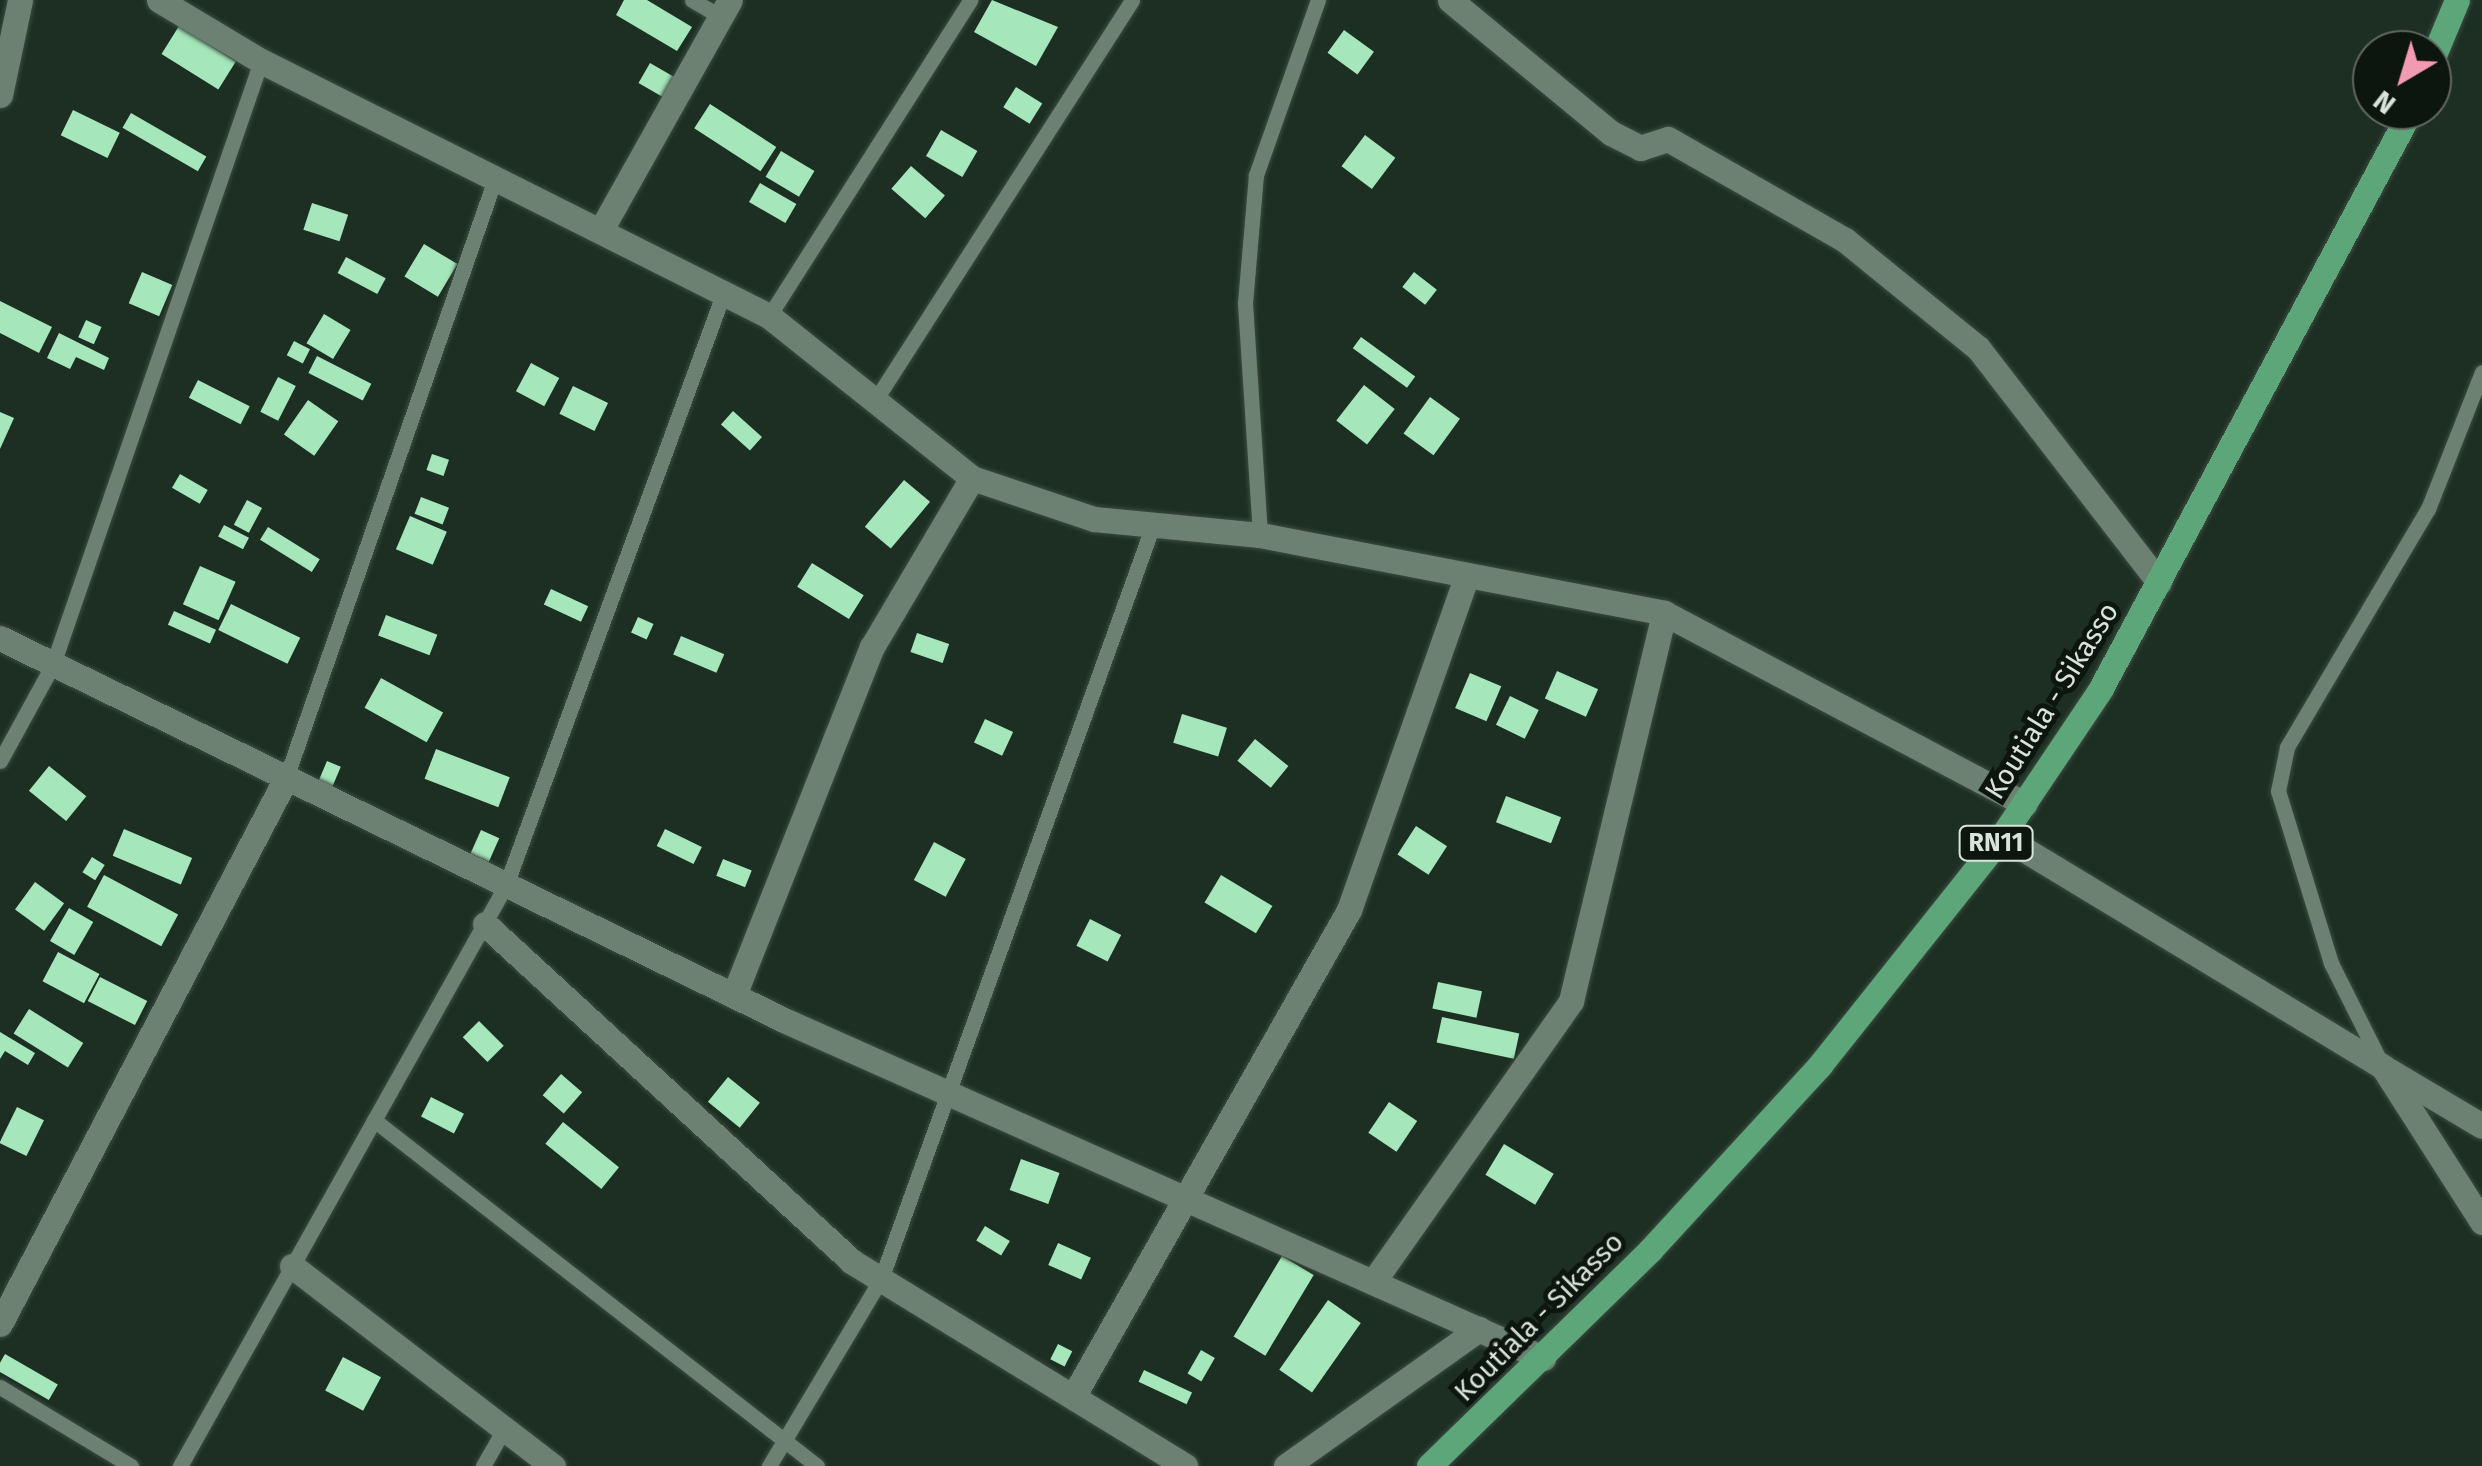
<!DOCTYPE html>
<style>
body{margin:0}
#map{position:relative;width:2482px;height:1466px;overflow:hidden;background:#1d2f23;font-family:"Fira Sans",sans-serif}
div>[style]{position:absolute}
.building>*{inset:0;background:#a5e7ba;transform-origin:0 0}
.roads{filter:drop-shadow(0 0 2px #3d4c42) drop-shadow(0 0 2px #3d4c42)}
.service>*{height:15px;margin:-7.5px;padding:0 7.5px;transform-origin:7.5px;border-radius:7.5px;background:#6d8173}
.minor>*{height:25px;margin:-12.5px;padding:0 12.5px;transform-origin:12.5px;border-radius:12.5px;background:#6d8173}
.tertiary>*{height:25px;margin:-12.5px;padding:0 12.5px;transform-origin:12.5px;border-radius:12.5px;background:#6d8173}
.primary>*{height:25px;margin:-12.5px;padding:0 12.5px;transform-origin:12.5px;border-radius:12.5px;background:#5ca679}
span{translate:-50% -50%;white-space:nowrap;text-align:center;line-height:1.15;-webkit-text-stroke:10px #0d150f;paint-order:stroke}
.shield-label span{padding:2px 8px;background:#0d150f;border:2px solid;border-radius:8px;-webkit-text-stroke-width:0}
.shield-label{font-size:25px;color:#d8e4db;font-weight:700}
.street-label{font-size:28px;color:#d8e4db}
.north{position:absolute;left:2352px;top:30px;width:100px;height:100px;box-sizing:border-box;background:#0d150f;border:2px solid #5e6861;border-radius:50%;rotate:218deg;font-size:28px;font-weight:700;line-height:40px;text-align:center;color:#d8e4db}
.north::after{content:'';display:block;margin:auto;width:35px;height:45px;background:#f29aaf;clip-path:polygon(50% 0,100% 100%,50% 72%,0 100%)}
</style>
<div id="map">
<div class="building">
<div style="clip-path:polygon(624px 0,647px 0,692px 27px,677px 51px,616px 15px)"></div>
<div style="clip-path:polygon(992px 0,1058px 27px,1036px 66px,974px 32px)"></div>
<div style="left:179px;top:26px;width:67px;height:33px;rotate:32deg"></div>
<div style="left:1344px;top:30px;width:37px;height:28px;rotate:36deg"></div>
<div style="left:650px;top:63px;width:28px;height:23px;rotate:30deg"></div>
<div style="left:1016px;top:87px;width:31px;height:24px;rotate:32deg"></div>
<div style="left:710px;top:104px;width:79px;height:29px;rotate:33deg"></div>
<div style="left:73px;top:110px;width:52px;height:28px;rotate:26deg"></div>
<div style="left:131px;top:113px;width:87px;height:17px;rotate:30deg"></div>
<div style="left:941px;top:130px;width:42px;height:30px;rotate:30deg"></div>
<div style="left:1365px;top:135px;width:38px;height:39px;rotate:37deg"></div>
<div style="left:781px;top:151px;width:39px;height:30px;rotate:31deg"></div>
<div style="left:911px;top:166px;width:45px;height:30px;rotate:41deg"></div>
<div style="left:760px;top:183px;width:42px;height:22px;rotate:30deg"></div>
<div style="left:312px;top:203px;width:38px;height:28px;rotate:18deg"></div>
<div style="left:424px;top:244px;width:39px;height:38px;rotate:31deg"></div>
<div style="left:346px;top:257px;width:45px;height:18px;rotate:28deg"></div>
<div style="left:142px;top:272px;width:33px;height:34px;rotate:23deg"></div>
<div style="left:1414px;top:272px;width:29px;height:19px;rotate:38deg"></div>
<div style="clip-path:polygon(0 301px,52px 327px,39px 353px,0 333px)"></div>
<div style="left:324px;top:314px;width:31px;height:34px;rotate:31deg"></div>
<div style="left:86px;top:320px;width:17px;height:19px;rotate:24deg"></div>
<div style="clip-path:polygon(59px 333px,109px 358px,104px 370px,76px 357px,70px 369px,47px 358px)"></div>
<div style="left:1361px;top:337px;width:67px;height:14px;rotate:36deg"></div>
<div style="left:294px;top:341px;width:18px;height:16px;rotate:27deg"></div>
<div style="left:317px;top:356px;width:61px;height:19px;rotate:27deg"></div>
<div style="left:531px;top:363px;width:32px;height:32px;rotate:28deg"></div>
<div style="left:278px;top:377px;width:20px;height:39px;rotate:27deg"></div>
<div style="left:198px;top:380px;width:58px;height:20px;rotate:27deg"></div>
<div style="left:1364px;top:385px;width:39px;height:45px;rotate:38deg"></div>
<div style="left:573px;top:386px;width:39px;height:31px;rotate:26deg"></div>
<div style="left:1430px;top:397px;width:37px;height:45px;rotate:36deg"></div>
<div style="left:308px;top:400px;width:37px;height:42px;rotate:35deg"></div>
<div style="left:733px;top:411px;width:39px;height:18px;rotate:42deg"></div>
<div style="clip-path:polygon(0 412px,14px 418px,0 449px)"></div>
<div style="left:432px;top:454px;width:18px;height:17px;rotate:19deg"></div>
<div style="left:180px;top:474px;width:32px;height:16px;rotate:30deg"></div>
<div style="left:904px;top:480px;width:34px;height:61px;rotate:40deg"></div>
<div style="left:421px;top:497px;width:30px;height:18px;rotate:21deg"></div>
<div style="left:247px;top:500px;width:17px;height:28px;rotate:28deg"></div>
<div style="left:410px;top:516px;width:40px;height:36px;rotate:23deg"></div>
<div style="left:224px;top:525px;width:28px;height:13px;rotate:27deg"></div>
<div style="left:268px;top:527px;width:61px;height:15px;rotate:32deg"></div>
<div style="left:812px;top:563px;width:61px;height:28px;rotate:32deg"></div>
<div style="left:200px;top:566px;width:39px;height:42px;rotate:24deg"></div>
<div style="left:551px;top:589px;width:41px;height:17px;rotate:25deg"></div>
<div style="left:231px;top:604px;width:77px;height:29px;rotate:26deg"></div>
<div style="left:174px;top:611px;width:46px;height:15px;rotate:24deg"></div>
<div style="left:386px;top:615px;width:55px;height:22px;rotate:21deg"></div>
<div style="left:638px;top:617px;width:17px;height:17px;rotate:24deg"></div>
<div style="left:917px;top:633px;width:34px;height:20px;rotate:19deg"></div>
<div style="left:681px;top:636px;width:47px;height:20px;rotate:23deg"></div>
<div style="left:1557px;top:671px;width:45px;height:30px;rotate:24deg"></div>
<div style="left:1470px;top:673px;width:34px;height:38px;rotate:23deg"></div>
<div style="left:381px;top:678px;width:71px;height:34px;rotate:29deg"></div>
<div style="left:1510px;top:696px;width:32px;height:32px;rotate:26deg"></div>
<div style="left:1182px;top:714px;width:47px;height:30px;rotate:17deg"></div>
<div style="left:985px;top:719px;width:31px;height:26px;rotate:25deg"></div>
<div style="left:1255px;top:739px;width:43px;height:28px;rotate:39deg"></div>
<div style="left:436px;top:749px;width:79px;height:32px;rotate:21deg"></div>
<div style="left:327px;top:761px;width:15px;height:25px;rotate:23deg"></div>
<div style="left:49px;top:766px;width:48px;height:32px;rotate:39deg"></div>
<div style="left:1506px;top:796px;width:59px;height:28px;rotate:21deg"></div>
<div style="left:1416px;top:826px;width:37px;height:34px;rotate:33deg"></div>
<div style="left:124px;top:829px;width:74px;height:29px;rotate:23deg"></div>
<div style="left:665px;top:829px;width:41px;height:19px;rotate:26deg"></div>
<div style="left:481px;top:830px;width:20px;height:26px;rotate:24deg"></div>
<div style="left:934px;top:842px;width:36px;height:43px;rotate:28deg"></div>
<div style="left:92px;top:857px;width:15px;height:18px;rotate:32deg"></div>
<div style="left:723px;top:859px;width:31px;height:18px;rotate:22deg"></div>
<div style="left:104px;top:875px;width:84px;height:36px;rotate:28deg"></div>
<div style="left:1221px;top:875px;width:60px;height:32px;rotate:31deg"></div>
<div style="left:35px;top:882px;width:36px;height:34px;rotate:36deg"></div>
<div style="left:69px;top:908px;width:28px;height:38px;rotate:30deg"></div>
<div style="left:1090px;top:919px;width:35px;height:30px;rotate:27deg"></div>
<div style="left:58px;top:952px;width:47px;height:33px;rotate:28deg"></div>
<div style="left:100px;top:977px;width:53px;height:27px;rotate:27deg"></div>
<div style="left:1438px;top:982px;width:45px;height:27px;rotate:12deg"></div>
<div style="left:29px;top:1009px;width:64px;height:29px;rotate:32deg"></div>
<div style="left:1442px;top:1017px;width:79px;height:26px;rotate:12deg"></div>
<div style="left:479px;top:1021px;width:35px;height:23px;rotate:45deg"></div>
<div style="clip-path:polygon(0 1032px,35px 1053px,28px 1065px,5px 1051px,0 1059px)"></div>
<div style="left:561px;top:1074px;width:28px;height:28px;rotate:41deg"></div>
<div style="left:728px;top:1077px;width:41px;height:32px;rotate:39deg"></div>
<div style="left:431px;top:1097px;width:37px;height:22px;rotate:27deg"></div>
<div style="left:1389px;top:1102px;width:34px;height:37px;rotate:34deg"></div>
<div style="left:17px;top:1107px;width:30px;height:40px;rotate:26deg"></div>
<div style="left:563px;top:1122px;width:72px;height:28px;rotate:39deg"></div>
<div style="left:1504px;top:1144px;width:58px;height:36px;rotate:31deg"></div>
<div style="left:1021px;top:1159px;width:41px;height:33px;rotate:20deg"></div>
<div style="left:985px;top:1226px;width:29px;height:17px;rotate:31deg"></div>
<div style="left:1058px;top:1243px;width:36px;height:24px;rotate:24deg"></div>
<div style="left:1282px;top:1256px;width:37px;height:94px;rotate:31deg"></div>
<div style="left:1328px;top:1300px;width:40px;height:85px;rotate:35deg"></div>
<div style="left:1058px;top:1344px;width:16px;height:17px;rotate:27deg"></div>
<div style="left:1201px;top:1350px;width:16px;height:27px;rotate:30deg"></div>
<div style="left:5px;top:1354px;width:61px;height:18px;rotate:30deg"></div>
<div style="left:343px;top:1357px;width:43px;height:38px;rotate:28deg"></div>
<div style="left:1144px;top:1370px;width:53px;height:13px;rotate:25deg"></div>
</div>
<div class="roads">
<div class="service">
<div style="left:692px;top:0;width:34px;rotate:30deg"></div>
<div style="left:769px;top:316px;width:375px;rotate:-57.5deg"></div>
<div style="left:876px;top:399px;width:474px;rotate:-57.3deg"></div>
<div style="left:1260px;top:535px;width:232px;rotate:-93.7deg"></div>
<div style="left:1245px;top:303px;width:128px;rotate:-85.1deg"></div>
<div style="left:1256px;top:175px;width:186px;rotate:-70.5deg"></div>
<div style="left:0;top:761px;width:111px;rotate:-61.3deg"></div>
<div style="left:53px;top:664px;width:638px;rotate:-70.97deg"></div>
<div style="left:286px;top:778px;width:638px;rotate:-70.77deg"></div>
<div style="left:2381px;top:1063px;width:112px;rotate:-116.6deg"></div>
<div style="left:2331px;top:963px;width:180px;rotate:-107.1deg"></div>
<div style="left:2278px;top:791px;width:45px;rotate:-78.4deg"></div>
<div style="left:2287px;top:747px;width:277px;rotate:-59.4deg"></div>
<div style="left:2428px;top:509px;width:147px;rotate:-68.5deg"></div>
<div style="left:374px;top:1120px;width:562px;rotate:37.99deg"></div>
<div style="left:0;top:1387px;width:153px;rotate:31.1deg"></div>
<div style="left:180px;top:1466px;width:666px;rotate:-60.7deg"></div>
<div style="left:506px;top:885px;width:632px;rotate:-69.82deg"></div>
<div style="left:483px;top:1466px;width:43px;rotate:-60.4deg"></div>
<div style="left:769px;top:1466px;width:218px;rotate:-59.1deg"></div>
<div style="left:881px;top:1279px;width:802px;rotate:-70.16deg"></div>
</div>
<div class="minor">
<div style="left:159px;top:0;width:119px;rotate:30.9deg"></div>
<div style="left:261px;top:61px;width:568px;rotate:26.66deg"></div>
<div style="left:769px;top:316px;width:260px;rotate:38.6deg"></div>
<div style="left:972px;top:478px;width:129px;rotate:18.6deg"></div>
<div style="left:1094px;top:519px;width:167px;rotate:5.5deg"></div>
<div style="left:1260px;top:535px;width:411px;rotate:10.9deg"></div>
<div style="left:1664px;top:613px;width:408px;rotate:27.9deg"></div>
<div style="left:1450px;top:0;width:209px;rotate:39.6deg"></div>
<div style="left:1611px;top:133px;width:33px;rotate:27deg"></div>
<div style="left:1640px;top:148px;width:29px;rotate:-18deg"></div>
<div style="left:1668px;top:139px;width:204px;rotate:29.7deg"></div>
<div style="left:1845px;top:240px;width:171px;rotate:39.1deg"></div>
<div style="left:1978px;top:348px;width:296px;rotate:52.3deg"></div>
<div style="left:0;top:95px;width:97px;rotate:-78.1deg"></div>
<div style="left:602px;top:228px;width:261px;rotate:-60.7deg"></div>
<div style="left:0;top:638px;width:874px;rotate:25.98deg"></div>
<div style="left:786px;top:1021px;width:829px;rotate:24deg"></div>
<div style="left:485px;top:924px;width:498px;rotate:42.6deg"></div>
<div style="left:851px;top:1261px;width:392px;rotate:31.5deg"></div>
<div style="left:734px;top:995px;width:374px;rotate:-68.4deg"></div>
<div style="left:872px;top:647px;width:196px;rotate:-59.4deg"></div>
<div style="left:292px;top:1266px;width:329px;rotate:37.5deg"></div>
<div style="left:1373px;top:1282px;width:344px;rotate:-54.8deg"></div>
<div style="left:1571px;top:1001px;width:399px;rotate:-76.5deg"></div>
<div style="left:0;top:1324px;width:616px;rotate:-62.35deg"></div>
<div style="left:1073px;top:1397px;width:560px;rotate:-60.46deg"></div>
<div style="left:1349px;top:910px;width:355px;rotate:-70.6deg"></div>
<div style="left:1286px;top:1466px;width:237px;rotate:-35.4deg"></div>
</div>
<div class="tertiary">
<div style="left:2002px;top:836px;width:446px;rotate:31.2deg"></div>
<div style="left:2383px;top:1067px;width:184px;rotate:57.4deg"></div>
<div style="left:2388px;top:1070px;width:109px;rotate:30.8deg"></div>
</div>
<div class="primary">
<div style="left:2432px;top:60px;width:65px;rotate:-67.4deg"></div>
<div style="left:1429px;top:1466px;width:310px;rotate:-44.3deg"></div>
<div style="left:1651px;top:1249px;width:250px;rotate:-47.4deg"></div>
<div style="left:1820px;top:1065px;width:293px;rotate:-51.5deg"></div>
<div style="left:2002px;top:836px;width:176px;rotate:-56.1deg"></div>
<div style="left:2100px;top:690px;width:658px;rotate:-61.8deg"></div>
</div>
</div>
<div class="shield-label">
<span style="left:1996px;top:843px">RN11</span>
</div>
<div class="street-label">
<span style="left:2052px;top:701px;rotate:-58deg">Koutiala - Sikasso</span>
<span style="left:1539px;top:1317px;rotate:-45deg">Koutiala - Sikasso</span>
</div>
<div class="north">N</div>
</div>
